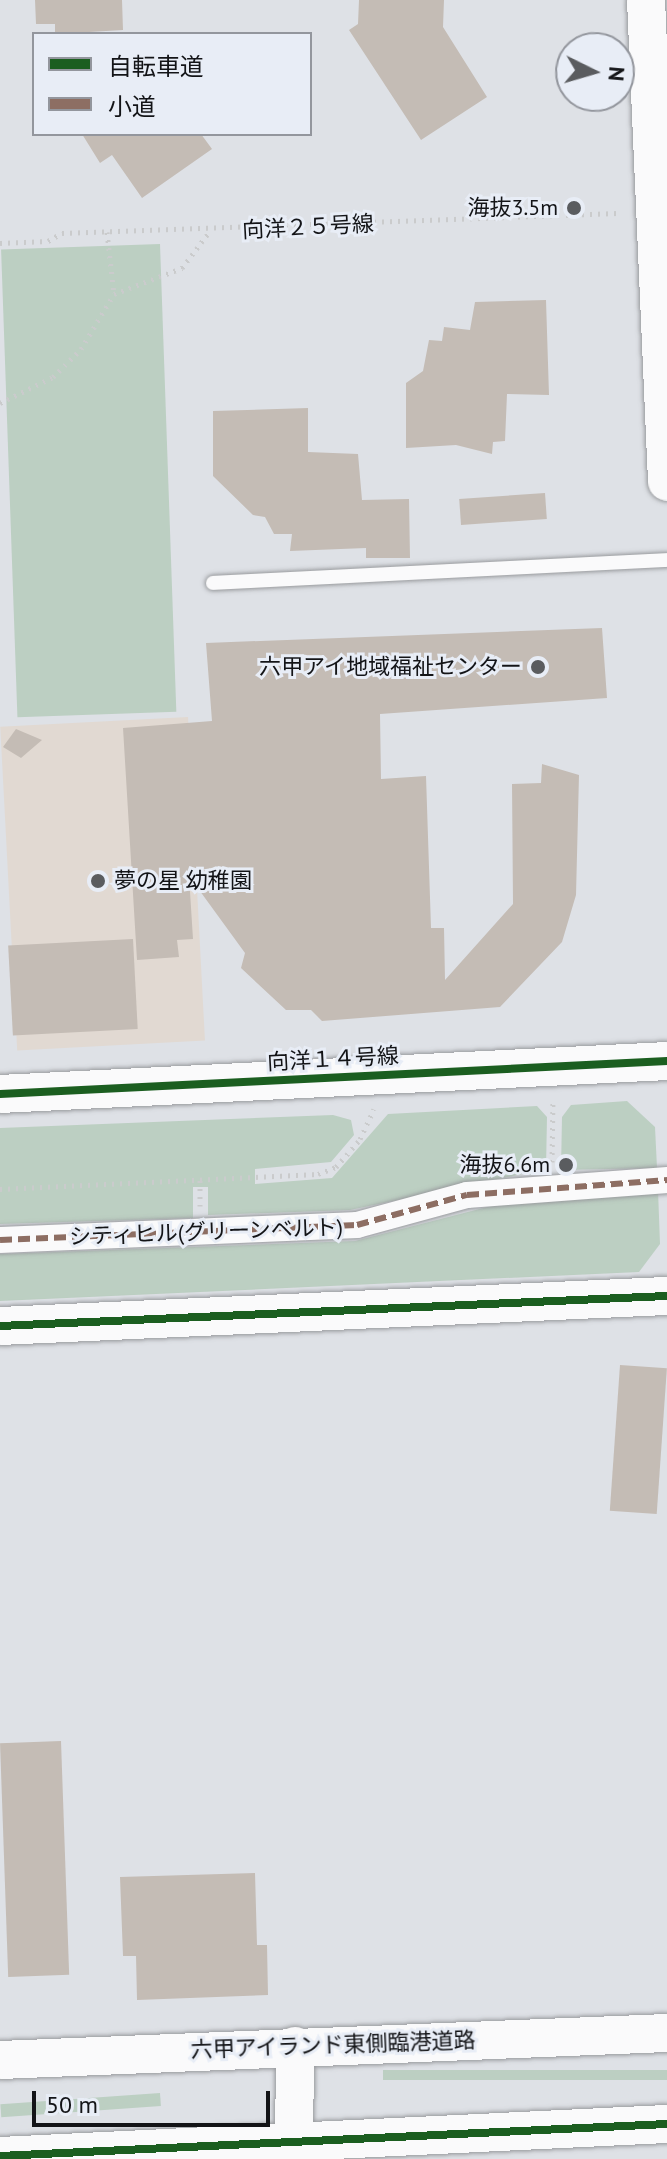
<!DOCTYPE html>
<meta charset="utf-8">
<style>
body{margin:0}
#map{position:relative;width:667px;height:2159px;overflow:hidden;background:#dee1e6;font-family:"PT Sans","Noto Sans JP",sans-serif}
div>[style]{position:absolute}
.education>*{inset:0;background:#e1d9d2;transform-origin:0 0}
.green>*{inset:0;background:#bccfc2;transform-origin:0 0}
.building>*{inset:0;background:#c4bcb5;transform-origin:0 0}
.path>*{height:5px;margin-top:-2.5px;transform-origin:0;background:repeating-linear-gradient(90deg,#cacbcc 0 2px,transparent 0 8px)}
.roads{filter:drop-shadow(0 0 2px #999b9e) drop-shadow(0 0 2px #999b9e)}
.lane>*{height:14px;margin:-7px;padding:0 7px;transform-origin:7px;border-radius:7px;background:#fafafb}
.street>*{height:26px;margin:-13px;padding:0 13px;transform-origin:13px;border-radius:13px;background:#fafafb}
.secondary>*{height:38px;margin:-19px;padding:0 19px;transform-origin:19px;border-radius:19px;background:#fafafb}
.quiet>*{height:6px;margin-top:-3px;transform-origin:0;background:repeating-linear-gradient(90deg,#8d6e63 0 12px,transparent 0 18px)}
.cycleway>*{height:8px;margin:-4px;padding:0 4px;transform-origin:4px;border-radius:4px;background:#1b5e20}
.dots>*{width:22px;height:22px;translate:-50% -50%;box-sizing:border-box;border:4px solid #e8edf6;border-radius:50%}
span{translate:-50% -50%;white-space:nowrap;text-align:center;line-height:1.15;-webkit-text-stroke:6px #e8edf6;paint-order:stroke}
.poi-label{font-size:22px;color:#131417}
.right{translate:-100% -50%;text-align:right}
.left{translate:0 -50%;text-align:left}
.street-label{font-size:22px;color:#131417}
.legend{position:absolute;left:32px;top:32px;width:280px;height:104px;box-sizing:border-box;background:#e8edf6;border:2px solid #93969d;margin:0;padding:10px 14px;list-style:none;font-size:24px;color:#131417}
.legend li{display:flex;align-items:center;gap:16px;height:40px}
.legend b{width:40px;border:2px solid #93969d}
.north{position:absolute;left:555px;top:32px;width:80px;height:80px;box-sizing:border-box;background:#e8edf6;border:2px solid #93969d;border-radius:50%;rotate:95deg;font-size:22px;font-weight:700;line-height:32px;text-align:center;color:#131417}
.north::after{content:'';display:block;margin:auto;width:28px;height:36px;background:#5a5c5f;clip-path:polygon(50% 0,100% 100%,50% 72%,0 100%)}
.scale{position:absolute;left:32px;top:2091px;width:238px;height:36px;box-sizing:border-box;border:4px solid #131417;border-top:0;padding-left:10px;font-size:24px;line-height:28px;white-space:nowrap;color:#131417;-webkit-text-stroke:6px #e8edf6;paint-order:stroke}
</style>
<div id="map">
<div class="education">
<div style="left:188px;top:717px;width:324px;height:188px;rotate:87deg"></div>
</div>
<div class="green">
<div style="left:160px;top:244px;width:468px;height:159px;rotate:88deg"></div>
<div style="clip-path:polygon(627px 1101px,655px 1127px,657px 1168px,561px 1170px,562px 1117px,571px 1105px)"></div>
<div style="clip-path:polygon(537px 1106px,547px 1117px,546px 1169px,350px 1210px,208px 1215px,208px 1187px,193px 1187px,193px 1218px,0 1224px,0 1128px,333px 1115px,351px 1120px,354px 1135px,331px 1162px,255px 1169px,255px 1184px,332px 1178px,388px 1114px)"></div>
<div style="clip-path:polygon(658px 1190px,660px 1244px,639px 1272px,0 1301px,0 1254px,355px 1241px,495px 1205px)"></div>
<div style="left:667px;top:2070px;width:10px;height:284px;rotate:90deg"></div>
<div style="left:160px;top:2093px;width:13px;height:160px;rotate:86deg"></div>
</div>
<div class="building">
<div style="clip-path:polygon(35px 0,122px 0,123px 30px,55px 34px,55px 24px,36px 24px)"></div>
<div style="clip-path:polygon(359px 0,444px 0,443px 27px,487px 97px,421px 140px,349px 30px,358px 24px)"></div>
<div style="clip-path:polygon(82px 134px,201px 134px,212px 149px,142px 198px,112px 155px,100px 163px)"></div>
<div style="clip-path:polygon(546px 300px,549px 395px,507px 394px,505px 441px,493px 442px,492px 454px,456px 445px,406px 448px,406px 383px,423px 371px,429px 340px,442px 341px,444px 327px,470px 330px,475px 302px)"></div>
<div style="clip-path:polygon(308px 408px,308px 452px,358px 454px,362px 500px,409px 499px,410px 558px,366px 558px,366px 548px,290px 551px,292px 534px,274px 534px,265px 517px,253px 515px,213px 476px,213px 411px)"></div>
<div style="left:545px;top:493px;width:26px;height:86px;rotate:86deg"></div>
<div style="clip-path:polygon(602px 628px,607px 698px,380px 714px,381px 779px,426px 776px,431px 928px,444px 928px,445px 980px,513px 904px,512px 784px,541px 783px,542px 764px,579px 775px,576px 895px,562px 942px,500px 1007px,322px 1021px,311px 1010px,286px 1010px,241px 968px,245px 953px,189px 876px,193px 939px,177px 940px,179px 957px,137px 960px,123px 728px,212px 721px,206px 643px)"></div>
<div style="clip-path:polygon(16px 729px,42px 740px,21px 758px,3px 747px)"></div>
<div style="left:133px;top:939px;width:90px;height:125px;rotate:87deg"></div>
<div style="left:620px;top:1365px;width:47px;height:146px;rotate:4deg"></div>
<div style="left:61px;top:1741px;width:234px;height:61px;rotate:88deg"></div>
<div style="clip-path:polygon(255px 1873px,257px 1945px,267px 1945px,268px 1995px,137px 2000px,136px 1956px,123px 1956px,120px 1877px)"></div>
</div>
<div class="path">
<div style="left:107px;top:232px;width:62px;rotate:83.6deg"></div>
<div style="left:0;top:243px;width:48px;rotate:-2.4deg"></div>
<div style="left:48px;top:241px;width:16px;rotate:-30deg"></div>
<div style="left:62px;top:233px;width:556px;rotate:-2.06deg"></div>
<div style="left:0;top:403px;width:59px;rotate:-26.1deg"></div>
<div style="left:53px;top:377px;width:40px;rotate:-45deg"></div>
<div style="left:81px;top:349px;width:64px;rotate:-59deg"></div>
<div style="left:114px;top:294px;width:73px;rotate:-20.9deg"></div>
<div style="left:182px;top:268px;width:46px;rotate:-52.9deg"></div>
<div style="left:552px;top:1162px;width:62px;rotate:-89.1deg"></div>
<div style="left:0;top:1189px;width:318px;rotate:-2.7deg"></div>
<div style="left:318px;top:1174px;width:19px;rotate:-21deg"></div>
<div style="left:336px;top:1167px;width:37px;rotate:-49deg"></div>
<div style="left:360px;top:1139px;width:33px;rotate:-65deg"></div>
<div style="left:200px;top:1206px;width:27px;rotate:-90deg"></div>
</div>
<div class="roads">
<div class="lane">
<div style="left:213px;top:583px;width:455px;rotate:-2.9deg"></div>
</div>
<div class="street">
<div style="left:0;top:1240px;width:357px;rotate:-2.4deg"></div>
<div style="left:357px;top:1225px;width:114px;rotate:-15.3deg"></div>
<div style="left:467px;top:1195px;width:201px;rotate:-4.3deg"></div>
</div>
<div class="secondary">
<div style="left:646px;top:0;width:482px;rotate:87.5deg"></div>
<div style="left:0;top:1094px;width:668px;rotate:-2.83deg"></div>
<div style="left:0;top:1326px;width:668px;rotate:-2.58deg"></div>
<div style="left:0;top:2060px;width:668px;rotate:-2.32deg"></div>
<div style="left:0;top:2156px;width:668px;rotate:-2.75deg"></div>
<div style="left:294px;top:2159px;width:113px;rotate:-89.5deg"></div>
</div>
</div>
<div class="quiet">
<div style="left:0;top:1240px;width:357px;rotate:-2.4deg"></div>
<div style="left:357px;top:1225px;width:114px;rotate:-15.3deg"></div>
<div style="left:467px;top:1195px;width:201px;rotate:-4.3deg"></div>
</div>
<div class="cycleway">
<div style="left:0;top:1094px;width:668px;rotate:-2.83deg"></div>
<div style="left:0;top:1326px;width:668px;rotate:-2.58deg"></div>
<div style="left:0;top:2156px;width:668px;rotate:-2.75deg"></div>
</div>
<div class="dots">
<div style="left:574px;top:208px;background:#5a5c5f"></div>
<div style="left:538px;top:667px;background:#5a5c5f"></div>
<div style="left:98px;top:881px;background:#5a5c5f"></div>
<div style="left:566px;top:1165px;background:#5a5c5f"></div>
</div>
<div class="poi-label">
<span class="right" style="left:558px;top:208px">海抜3.5m</span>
<span class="right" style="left:522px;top:667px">六甲アイ地域福祉センター</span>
<span class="left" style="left:114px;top:881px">夢の星 幼稚園</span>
<span class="right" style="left:550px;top:1165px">海抜6.6m</span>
</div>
<div class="street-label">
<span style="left:308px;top:227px;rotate:-3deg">向洋２５号線</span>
<span style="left:333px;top:1059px;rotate:-3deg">向洋１４号線</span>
<span style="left:206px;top:1232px;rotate:-2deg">シティヒル(グリーンベルト)</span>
<span style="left:333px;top:2045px;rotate:-2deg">六甲アイランド東側臨港道路</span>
</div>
<ul class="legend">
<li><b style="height:10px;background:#1b5e20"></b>自転車道</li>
<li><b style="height:10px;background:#8d6e63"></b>小道</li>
</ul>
<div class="north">N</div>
<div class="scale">50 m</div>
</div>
